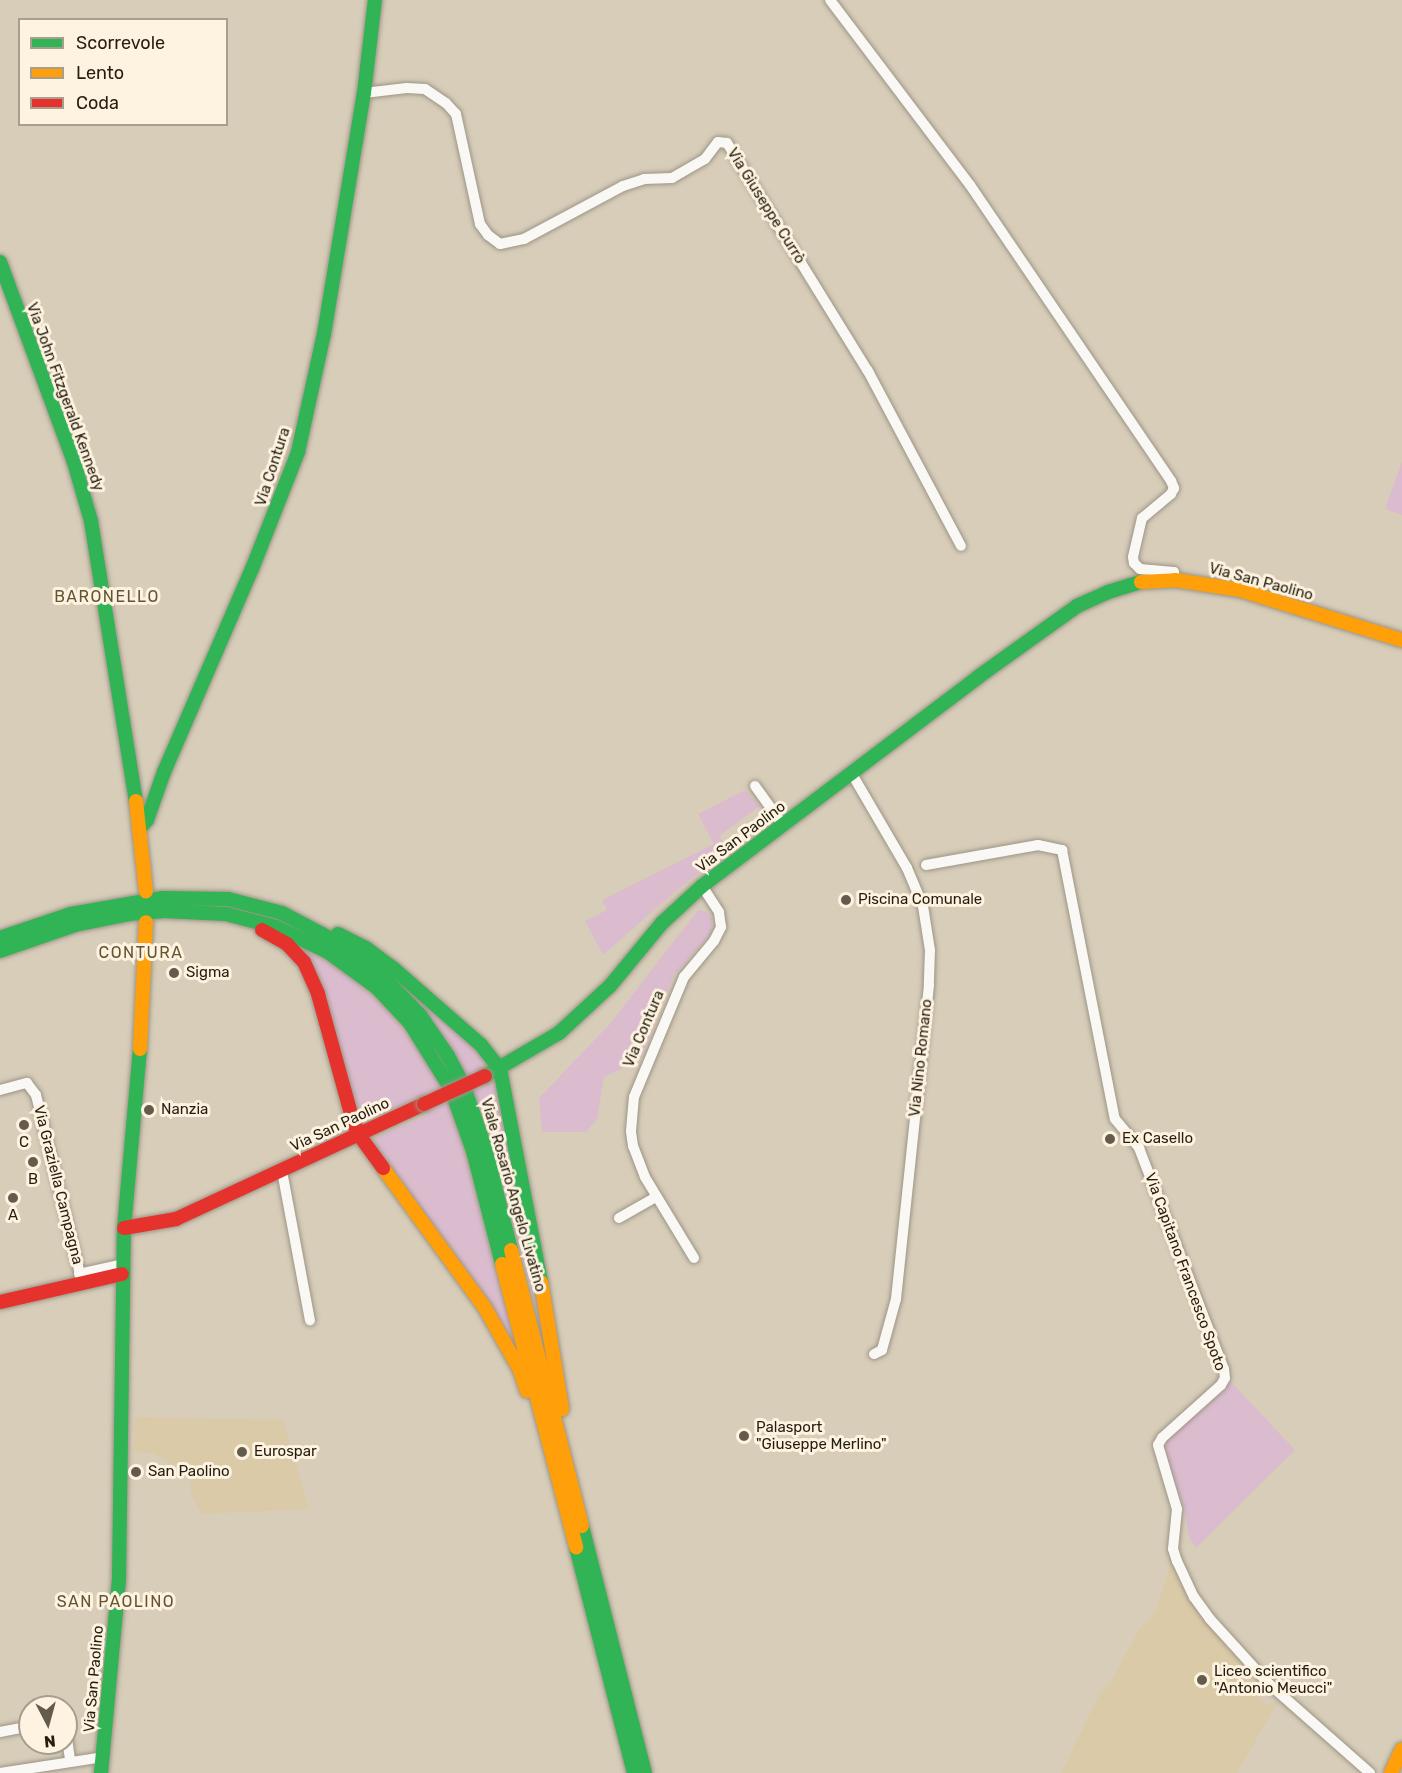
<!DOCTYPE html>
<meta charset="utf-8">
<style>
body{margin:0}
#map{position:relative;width:1402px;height:1773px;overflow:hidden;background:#d7cdb9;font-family:Rubik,sans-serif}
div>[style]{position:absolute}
.built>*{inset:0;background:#dacaa8}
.green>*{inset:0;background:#dbbccf}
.roads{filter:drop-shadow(0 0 2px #9d9586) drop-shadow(0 0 2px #9d9586)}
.street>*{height:10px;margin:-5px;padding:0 5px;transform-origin:5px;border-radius:5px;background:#f9f8f4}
.fast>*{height:14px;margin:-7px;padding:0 7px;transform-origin:7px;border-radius:7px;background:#30b455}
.slow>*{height:14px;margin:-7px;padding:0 7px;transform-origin:7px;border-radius:7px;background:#ff9f0a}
.jam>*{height:14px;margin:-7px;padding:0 7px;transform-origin:7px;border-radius:7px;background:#e5322d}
.bridges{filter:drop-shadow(0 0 2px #9d9586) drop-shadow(0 0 2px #9d9586)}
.jam-bridge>*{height:14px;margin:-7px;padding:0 7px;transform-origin:7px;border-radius:7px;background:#e5322d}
.dots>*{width:16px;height:16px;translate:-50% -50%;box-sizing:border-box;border:3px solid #fdf3e0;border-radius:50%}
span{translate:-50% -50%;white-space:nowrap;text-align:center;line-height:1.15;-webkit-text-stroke:6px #fdf3e0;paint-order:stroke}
.street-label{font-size:15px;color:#251e10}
.poi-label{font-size:15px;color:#251e10}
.left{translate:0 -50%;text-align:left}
.neighbourhood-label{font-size:16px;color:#645432;letter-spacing:1.5px}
.legend{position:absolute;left:18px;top:18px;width:210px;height:108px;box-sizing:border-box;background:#fdf3e0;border:2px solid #a79e8d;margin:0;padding:8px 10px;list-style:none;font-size:18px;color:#251e10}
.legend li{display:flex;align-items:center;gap:12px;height:30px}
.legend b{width:30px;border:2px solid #a79e8d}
.north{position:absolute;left:18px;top:1695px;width:60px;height:60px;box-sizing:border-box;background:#fdf3e0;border:2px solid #a79e8d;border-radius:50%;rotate:174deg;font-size:16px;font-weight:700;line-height:24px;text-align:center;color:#251e10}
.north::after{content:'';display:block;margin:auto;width:21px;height:27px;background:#635b4b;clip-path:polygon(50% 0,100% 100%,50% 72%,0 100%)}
</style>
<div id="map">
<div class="built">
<div style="clip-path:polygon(135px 1417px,283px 1420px,309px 1509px,201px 1514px,191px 1494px,190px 1474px,153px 1453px,134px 1452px)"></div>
<div style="clip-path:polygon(1171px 1563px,1189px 1600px,1253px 1676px,1250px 1686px,1267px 1705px,1278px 1701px,1237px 1773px,1061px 1773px,1100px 1693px,1112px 1680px,1140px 1628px,1155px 1613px)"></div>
</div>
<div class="green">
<div style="clip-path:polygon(1402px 462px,1402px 515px,1385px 509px)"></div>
<div style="clip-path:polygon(745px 790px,760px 806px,719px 836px,728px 850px,677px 890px,603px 955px,585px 921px,607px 910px,602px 900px,714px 844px,698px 814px)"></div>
<div style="clip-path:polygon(698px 910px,707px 912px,712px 918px,712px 932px,674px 975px,640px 1060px,604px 1077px,597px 1119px,586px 1132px,542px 1132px,539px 1098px,609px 1025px)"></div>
<div style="clip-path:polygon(304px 949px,344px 972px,389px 1012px,431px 1067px,456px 1121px,518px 1356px,374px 1147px,376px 1137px,427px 1115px,429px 1111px,422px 1096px,362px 1123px,320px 979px)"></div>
<div style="clip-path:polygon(381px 963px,476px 1045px,485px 1061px,481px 1066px,490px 1085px,497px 1085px,546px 1344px,481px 1109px,469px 1081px,455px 1053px,426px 1012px)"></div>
<div style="clip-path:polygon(1231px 1382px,1295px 1450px,1196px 1548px,1188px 1535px,1185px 1511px,1182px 1500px,1179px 1500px,1163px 1445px,1168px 1437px)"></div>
</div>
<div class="roads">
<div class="street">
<div style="left:830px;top:0;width:232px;rotate:52.9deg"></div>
<div style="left:970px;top:185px;width:358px;rotate:55.8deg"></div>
<div style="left:1171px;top:481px;width:8px;rotate:67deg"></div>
<div style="left:1174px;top:488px;width:7px;rotate:117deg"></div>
<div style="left:1171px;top:494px;width:38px;rotate:140deg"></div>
<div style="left:1142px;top:518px;width:40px;rotate:103deg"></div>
<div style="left:1133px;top:557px;width:6px;rotate:81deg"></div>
<div style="left:1134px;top:563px;width:8px;rotate:45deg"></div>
<div style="left:1140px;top:569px;width:34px;rotate:5deg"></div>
<div style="left:1174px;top:572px;width:8px;rotate:83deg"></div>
<div style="left:364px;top:93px;width:43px;rotate:-6.6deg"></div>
<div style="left:407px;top:88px;width:18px;rotate:3deg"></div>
<div style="left:425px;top:89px;width:25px;rotate:34deg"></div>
<div style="left:446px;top:103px;width:15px;rotate:48deg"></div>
<div style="left:456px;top:114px;width:113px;rotate:77.7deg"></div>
<div style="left:480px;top:224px;width:14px;rotate:54deg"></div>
<div style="left:488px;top:235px;width:15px;rotate:37deg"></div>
<div style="left:500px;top:244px;width:25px;rotate:-12deg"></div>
<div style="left:524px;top:239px;width:112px;rotate:-28.2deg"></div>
<div style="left:623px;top:186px;width:22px;rotate:-18deg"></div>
<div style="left:644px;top:179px;width:28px;rotate:-2deg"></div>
<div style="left:672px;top:178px;width:38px;rotate:-30deg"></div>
<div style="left:705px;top:159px;width:21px;rotate:-53deg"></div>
<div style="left:718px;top:142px;width:9px;rotate:6deg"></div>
<div style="left:727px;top:143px;width:268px;rotate:58.3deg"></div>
<div style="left:868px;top:371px;width:198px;rotate:62deg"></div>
<div style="left:852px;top:774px;width:109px;rotate:59.7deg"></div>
<div style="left:907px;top:868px;width:41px;rotate:67.2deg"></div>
<div style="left:923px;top:906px;width:45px;rotate:81deg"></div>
<div style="left:930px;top:950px;width:35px;rotate:92deg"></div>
<div style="left:929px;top:985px;width:316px;rotate:96deg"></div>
<div style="left:896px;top:1299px;width:53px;rotate:105.4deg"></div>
<div style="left:882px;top:1350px;width:9px;rotate:153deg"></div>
<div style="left:755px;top:786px;width:48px;rotate:54.3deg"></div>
<div style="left:926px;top:865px;width:114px;rotate:-10.1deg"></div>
<div style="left:1038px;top:845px;width:25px;rotate:12deg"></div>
<div style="left:1062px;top:850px;width:274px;rotate:78.9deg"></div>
<div style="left:1115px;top:1119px;width:38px;rotate:50deg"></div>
<div style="left:1139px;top:1148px;width:237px;rotate:69deg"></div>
<div style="left:1224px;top:1369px;width:9px;rotate:84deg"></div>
<div style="left:1225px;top:1378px;width:8px;rotate:120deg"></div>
<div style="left:1221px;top:1385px;width:79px;rotate:138.1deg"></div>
<div style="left:1162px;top:1438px;width:8px;rotate:120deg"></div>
<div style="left:1158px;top:1445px;width:67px;rotate:73.5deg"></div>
<div style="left:1177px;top:1509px;width:40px;rotate:95.7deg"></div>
<div style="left:1173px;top:1549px;width:13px;rotate:72deg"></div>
<div style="left:1177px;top:1561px;width:40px;rotate:65deg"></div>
<div style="left:1194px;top:1597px;width:27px;rotate:54deg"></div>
<div style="left:1210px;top:1619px;width:86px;rotate:47.8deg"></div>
<div style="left:1268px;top:1683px;width:136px;rotate:41.4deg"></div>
<div style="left:0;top:1090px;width:28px;rotate:-15deg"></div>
<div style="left:27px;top:1083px;width:15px;rotate:53deg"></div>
<div style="left:36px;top:1095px;width:193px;rotate:76.2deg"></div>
<div style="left:282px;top:1171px;width:152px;rotate:79.4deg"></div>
<div style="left:619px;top:1218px;width:43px;rotate:-29.6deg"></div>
<div style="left:694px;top:1258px;width:95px;rotate:-121.2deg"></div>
<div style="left:645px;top:1177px;width:33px;rotate:-111deg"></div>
<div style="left:633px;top:1146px;width:15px;rotate:-98deg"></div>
<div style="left:631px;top:1131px;width:34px;rotate:-85deg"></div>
<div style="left:634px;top:1097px;width:130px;rotate:-67.4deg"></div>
<div style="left:684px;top:977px;width:47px;rotate:-50.2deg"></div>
<div style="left:714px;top:941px;width:16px;rotate:-63deg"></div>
<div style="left:721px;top:927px;width:15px;rotate:-98deg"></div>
<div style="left:719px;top:912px;width:31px;rotate:-123deg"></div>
<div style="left:79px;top:1274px;width:45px;rotate:-12.8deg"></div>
<div style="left:66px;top:1731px;width:29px;rotate:82deg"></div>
<div style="left:0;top:1732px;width:31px;rotate:-11deg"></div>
<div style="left:0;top:1773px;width:104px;rotate:-8.8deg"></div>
</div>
<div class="fast">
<div style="left:0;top:262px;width:213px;rotate:69.7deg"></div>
<div style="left:74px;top:462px;width:61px;rotate:73.9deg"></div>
<div style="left:91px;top:521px;width:284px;rotate:80.9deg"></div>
<div style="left:140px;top:828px;width:11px;rotate:-49deg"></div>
<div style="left:147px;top:820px;width:51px;rotate:-70.5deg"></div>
<div style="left:164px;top:772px;width:221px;rotate:-66.6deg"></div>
<div style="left:252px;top:569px;width:126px;rotate:-68.5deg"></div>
<div style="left:298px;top:452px;width:121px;rotate:-77.6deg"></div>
<div style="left:324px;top:334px;width:244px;rotate:-80.6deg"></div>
<div style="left:364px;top:93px;width:94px;rotate:-83.3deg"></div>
<div style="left:338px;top:934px;width:31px;rotate:27deg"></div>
<div style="left:366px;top:948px;width:34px;rotate:37deg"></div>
<div style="left:393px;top:968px;width:117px;rotate:41.2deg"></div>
<div style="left:481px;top:1045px;width:31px;rotate:52deg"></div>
<div style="left:500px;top:1069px;width:217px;rotate:79.1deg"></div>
<div style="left:0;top:938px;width:75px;rotate:-18.7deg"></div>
<div style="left:71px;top:914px;width:93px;rotate:-9.9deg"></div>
<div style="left:163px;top:898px;width:65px;rotate:0.9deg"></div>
<div style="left:228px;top:899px;width:56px;rotate:14.5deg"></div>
<div style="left:282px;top:913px;width:60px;rotate:27.8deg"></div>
<div style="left:335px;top:941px;width:61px;rotate:37.1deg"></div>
<div style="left:384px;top:978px;width:52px;rotate:45.8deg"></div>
<div style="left:420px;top:1015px;width:50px;rotate:55.7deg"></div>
<div style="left:448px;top:1056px;width:32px;rotate:62deg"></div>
<div style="left:463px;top:1084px;width:67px;rotate:70.8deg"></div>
<div style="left:485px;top:1147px;width:106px;rotate:75.8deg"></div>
<div style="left:0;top:951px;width:79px;rotate:-19.1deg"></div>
<div style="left:75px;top:925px;width:55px;rotate:-11.5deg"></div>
<div style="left:129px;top:914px;width:35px;rotate:-5deg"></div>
<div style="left:164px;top:911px;width:62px;rotate:2.8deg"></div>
<div style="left:226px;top:914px;width:52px;rotate:14.6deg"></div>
<div style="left:276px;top:927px;width:58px;rotate:25.7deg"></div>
<div style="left:328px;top:952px;width:59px;rotate:36.1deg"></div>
<div style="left:376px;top:987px;width:50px;rotate:46.6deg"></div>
<div style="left:410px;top:1023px;width:78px;rotate:58.2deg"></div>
<div style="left:451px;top:1089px;width:66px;rotate:70.5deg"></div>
<div style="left:473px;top:1151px;width:117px;rotate:75.6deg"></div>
<div style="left:485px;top:1076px;width:86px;rotate:-30.2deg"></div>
<div style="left:559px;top:1033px;width:69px;rotate:-42.7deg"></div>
<div style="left:610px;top:986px;width:82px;rotate:-50.5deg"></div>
<div style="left:662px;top:923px;width:54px;rotate:-42.8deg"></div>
<div style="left:702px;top:886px;width:346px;rotate:-37.1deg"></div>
<div style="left:978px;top:677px;width:122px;rotate:-35.6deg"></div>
<div style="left:1077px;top:606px;width:34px;rotate:-24deg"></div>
<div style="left:1108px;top:592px;width:34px;rotate:-17deg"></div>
<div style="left:582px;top:1526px;width:255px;rotate:75.7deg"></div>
<div style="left:576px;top:1547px;width:233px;rotate:75.6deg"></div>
<div style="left:101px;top:1773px;width:196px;rotate:-84.7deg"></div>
<div style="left:119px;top:1578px;width:350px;rotate:-89.2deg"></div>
<div style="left:124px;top:1228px;width:180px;rotate:-84.9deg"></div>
</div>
<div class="slow">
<div style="left:1141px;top:582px;width:34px;rotate:-3deg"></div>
<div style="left:1175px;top:580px;width:66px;rotate:8.7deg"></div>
<div style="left:1240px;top:590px;width:170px;rotate:17.2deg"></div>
<div style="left:136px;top:801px;width:91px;rotate:83.7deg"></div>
<div style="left:140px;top:1049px;width:127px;rotate:-87.3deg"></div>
<div style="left:383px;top:1168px;width:173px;rotate:53.9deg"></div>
<div style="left:485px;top:1308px;width:71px;rotate:60.6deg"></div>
<div style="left:520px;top:1370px;width:22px;rotate:72deg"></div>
<div style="left:511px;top:1250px;width:285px;rotate:75.6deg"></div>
<div style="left:502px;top:1264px;width:293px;rotate:75.3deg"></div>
<div style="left:541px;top:1282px;width:129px;rotate:80.6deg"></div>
<div style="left:1391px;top:1773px;width:26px;rotate:-65deg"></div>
</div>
<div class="jam">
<div style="left:262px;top:930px;width:29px;rotate:29deg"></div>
<div style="left:287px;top:944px;width:25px;rotate:47deg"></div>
<div style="left:304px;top:962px;width:35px;rotate:66deg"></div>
<div style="left:318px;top:994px;width:132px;rotate:74.6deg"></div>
<div style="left:353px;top:1121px;width:15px;rotate:67deg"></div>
<div style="left:359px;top:1135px;width:41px;rotate:54deg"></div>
<div style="left:124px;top:1228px;width:53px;rotate:-9.8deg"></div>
<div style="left:176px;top:1219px;width:273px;rotate:-24.9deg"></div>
<div style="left:0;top:1302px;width:125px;rotate:-12.9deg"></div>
</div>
</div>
<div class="bridges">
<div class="jam-bridge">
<div style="left:424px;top:1104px;width:67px;rotate:-24.7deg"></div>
</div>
</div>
<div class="dots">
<div style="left:846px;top:900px;background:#635b4b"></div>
<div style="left:174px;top:973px;background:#635b4b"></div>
<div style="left:149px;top:1110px;background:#635b4b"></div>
<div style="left:24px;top:1125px;background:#635b4b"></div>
<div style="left:1110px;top:1139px;background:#635b4b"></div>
<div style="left:33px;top:1162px;background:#635b4b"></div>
<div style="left:13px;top:1198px;background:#635b4b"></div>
<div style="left:744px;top:1436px;background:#635b4b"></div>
<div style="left:242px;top:1452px;background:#635b4b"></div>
<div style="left:136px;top:1472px;background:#635b4b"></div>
<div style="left:1202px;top:1680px;background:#635b4b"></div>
</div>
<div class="street-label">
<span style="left:766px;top:206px;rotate:58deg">Via Giuseppe Currò</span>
<span style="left:65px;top:397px;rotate:70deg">Via John Fitzgerald Kennedy</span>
<span style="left:273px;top:467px;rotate:-72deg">Via Contura</span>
<span style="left:1261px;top:582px;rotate:15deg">Via San Paolino</span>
<span style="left:741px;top:837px;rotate:-37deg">Via San Paolino</span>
<span style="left:644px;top:1029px;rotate:-67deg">Via Contura</span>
<span style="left:921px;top:1058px;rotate:-84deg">Via Nino Romano</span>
<span style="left:340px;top:1125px;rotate:-25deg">Via San Paolino</span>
<span style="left:58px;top:1185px;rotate:76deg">Via Graziella Campagna</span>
<span style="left:513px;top:1195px;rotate:74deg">Viale Rosario Angelo Livatino</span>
<span style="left:1185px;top:1272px;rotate:70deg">Via Capitano Francesco Spoto</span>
<span style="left:94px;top:1679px;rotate:-85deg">Via San Paolino</span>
</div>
<div class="poi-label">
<span class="left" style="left:858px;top:900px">Piscina Comunale</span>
<span class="left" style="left:186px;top:973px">Sigma</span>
<span class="left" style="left:161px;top:1110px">Nanzia</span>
<span class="left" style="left:1122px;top:1139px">Ex Casello</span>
<span style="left:24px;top:1143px">C</span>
<span style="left:33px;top:1180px">B</span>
<span style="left:13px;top:1216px">A</span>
<span class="left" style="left:756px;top:1436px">Palasport<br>"Giuseppe Merlino"</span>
<span class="left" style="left:254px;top:1452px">Eurospar</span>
<span class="left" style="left:148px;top:1472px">San Paolino</span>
<span class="left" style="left:1214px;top:1680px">Liceo scientifico<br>"Antonio Meucci"</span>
</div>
<div class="neighbourhood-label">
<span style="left:107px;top:597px">BARONELLO</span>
<span style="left:141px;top:953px">CONTURA</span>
<span style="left:116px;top:1602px">SAN PAOLINO</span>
</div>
<ul class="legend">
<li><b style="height:8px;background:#30b455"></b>Scorrevole</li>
<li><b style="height:8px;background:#ff9f0a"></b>Lento</li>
<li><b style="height:8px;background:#e5322d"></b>Coda</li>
</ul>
<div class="north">N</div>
</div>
